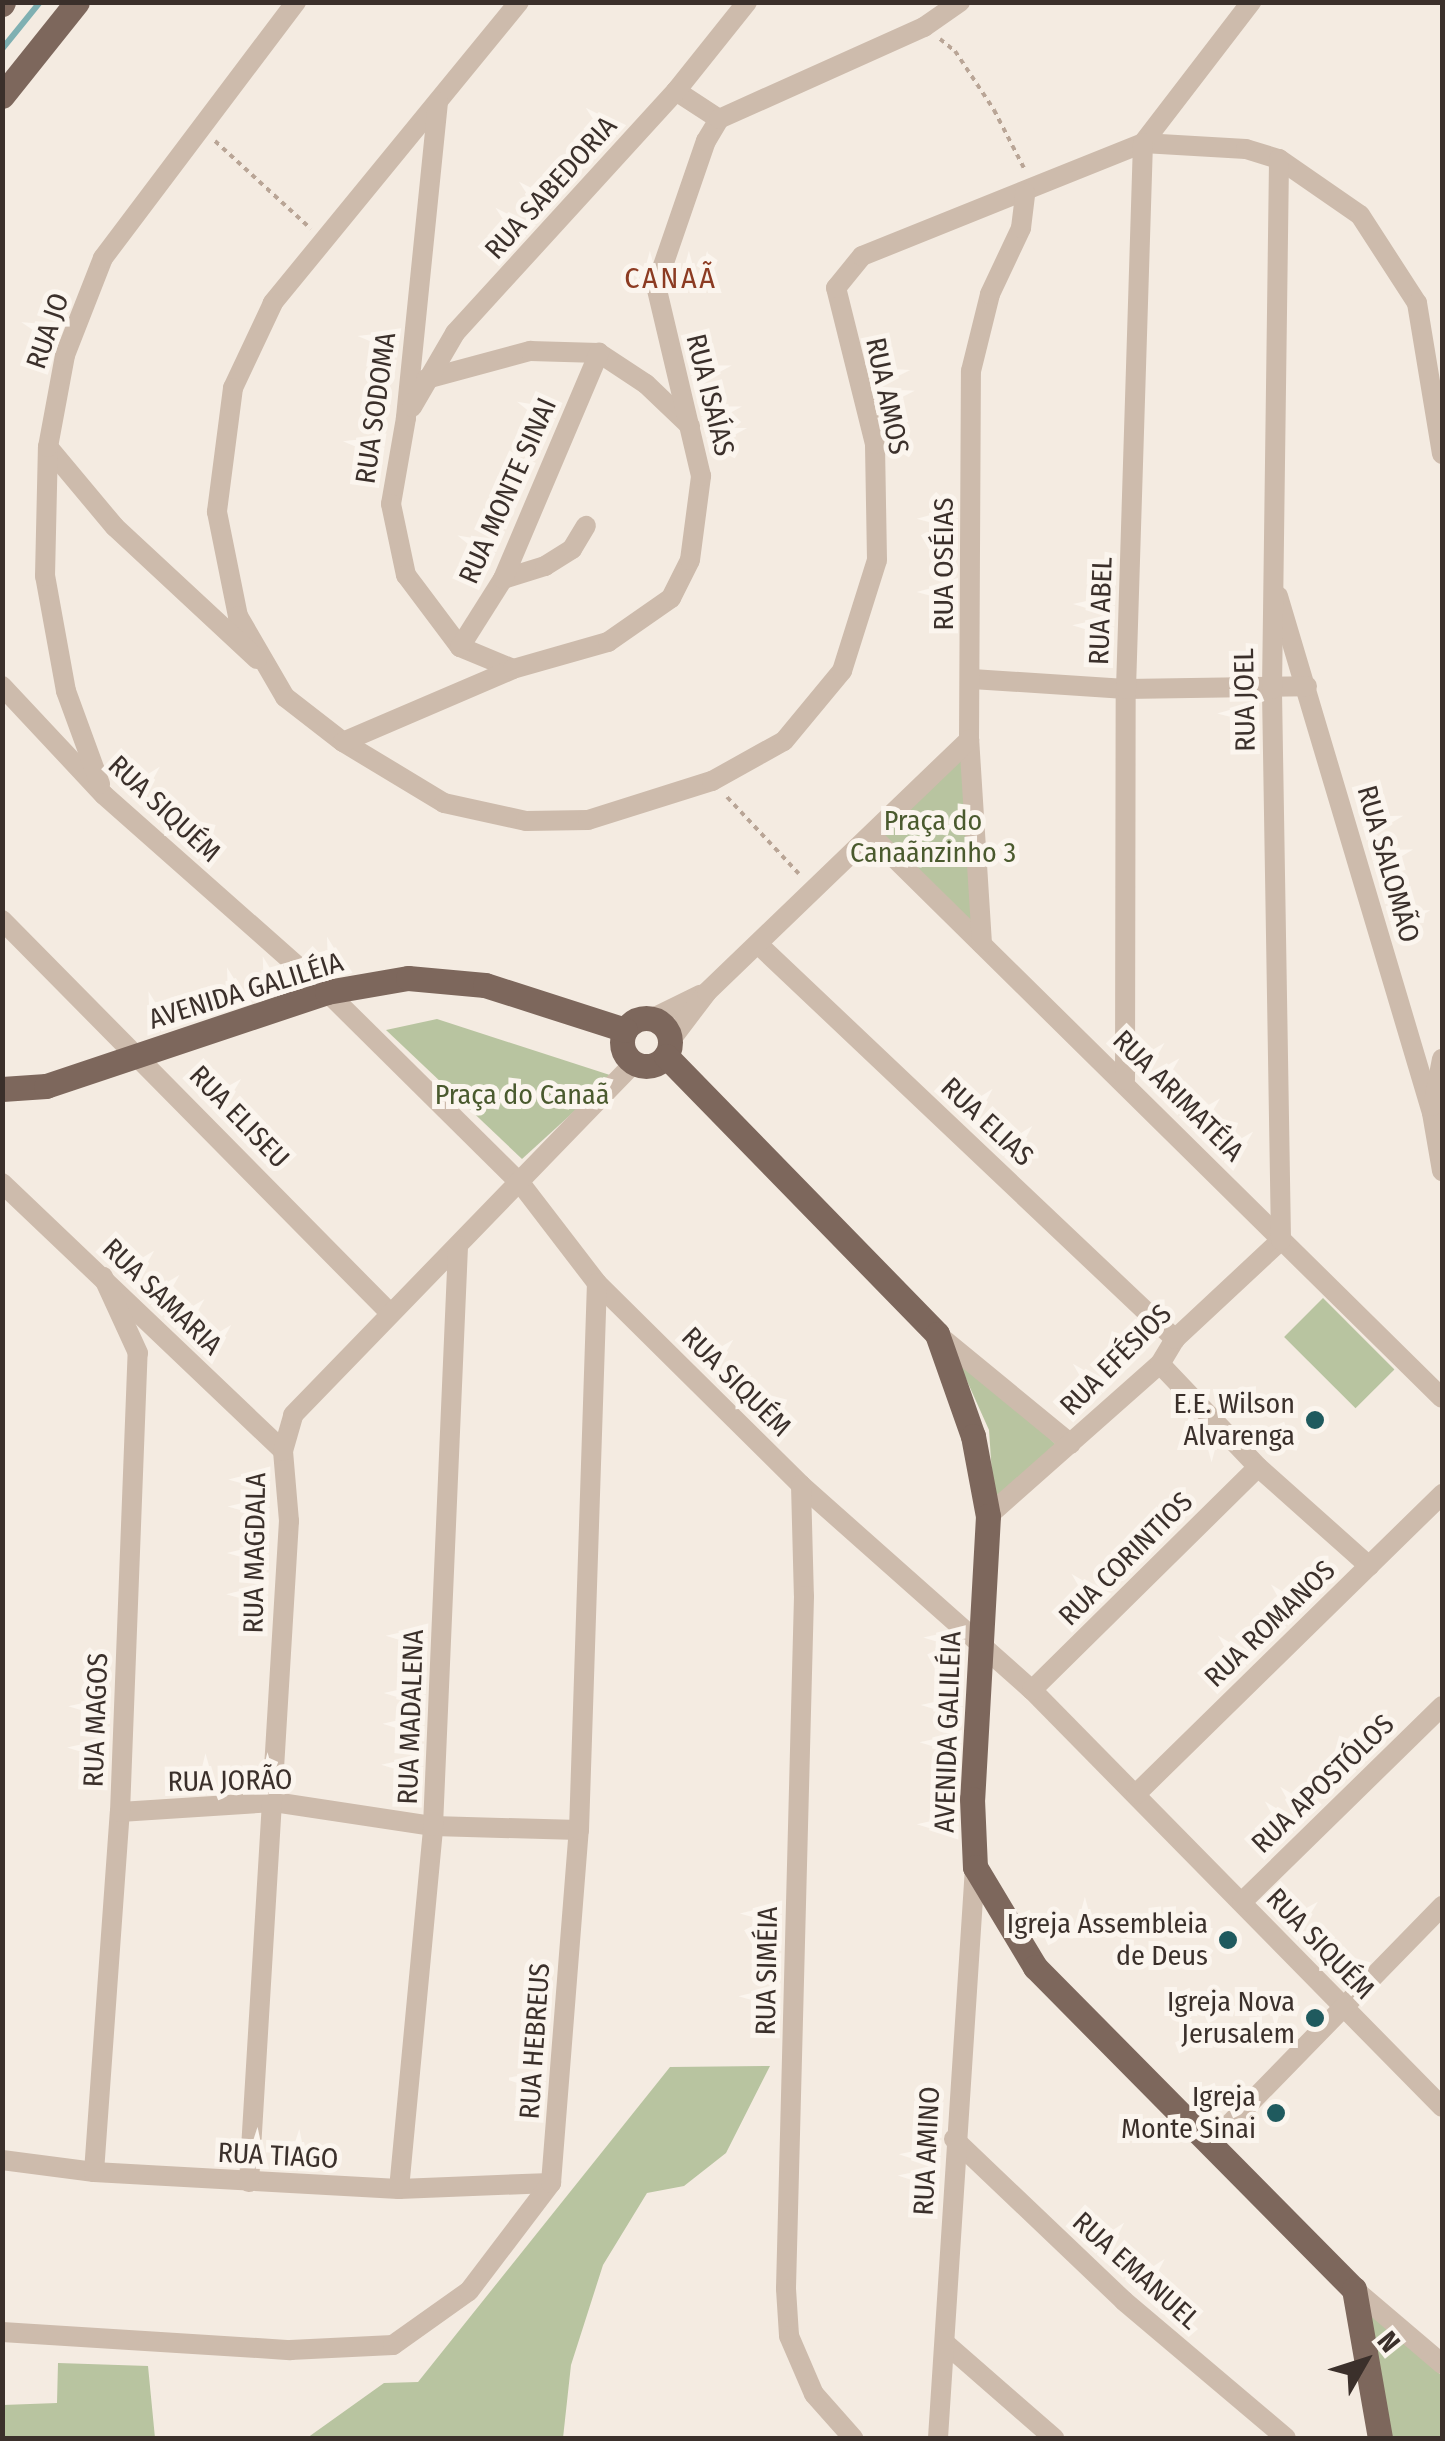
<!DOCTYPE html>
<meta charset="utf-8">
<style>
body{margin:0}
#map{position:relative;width:1445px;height:2441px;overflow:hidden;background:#f4ebe1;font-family:"Fira Sans Condensed",sans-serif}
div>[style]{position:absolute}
.green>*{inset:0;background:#b8c4a0;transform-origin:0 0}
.stream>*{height:6px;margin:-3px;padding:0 3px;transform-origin:3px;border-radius:3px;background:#7fb0b2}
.path>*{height:4px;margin-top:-2px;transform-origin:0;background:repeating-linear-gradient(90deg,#b9a596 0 5px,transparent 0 10px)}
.minor>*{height:20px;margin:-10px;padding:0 10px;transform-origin:10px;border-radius:10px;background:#cdbbac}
.major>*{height:25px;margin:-12.5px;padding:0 12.5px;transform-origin:12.5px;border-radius:12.5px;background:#7d675c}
.major>.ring{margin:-12.5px;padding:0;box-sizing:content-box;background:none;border:25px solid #7d675c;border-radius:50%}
.dots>*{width:28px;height:28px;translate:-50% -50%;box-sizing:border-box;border:5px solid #fbf5ee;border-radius:50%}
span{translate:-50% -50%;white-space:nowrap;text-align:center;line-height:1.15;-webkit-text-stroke:10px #fbf5ee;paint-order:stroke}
.street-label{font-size:28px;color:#3b302b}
.park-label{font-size:28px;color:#4a5a2e}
.poi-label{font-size:28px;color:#3b302b}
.right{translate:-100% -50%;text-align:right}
.neighbourhood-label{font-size:30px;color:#8c3b22;letter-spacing:2.5px}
.frame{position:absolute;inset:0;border:5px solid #3b302b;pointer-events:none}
.north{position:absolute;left:1315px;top:2311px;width:100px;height:100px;-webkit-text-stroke:8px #fbf5ee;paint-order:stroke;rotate:51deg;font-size:28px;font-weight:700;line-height:40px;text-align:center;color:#3b302b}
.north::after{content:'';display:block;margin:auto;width:35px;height:45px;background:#3b302b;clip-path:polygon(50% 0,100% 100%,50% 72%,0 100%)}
</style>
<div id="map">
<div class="green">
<div style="clip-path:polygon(964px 755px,976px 930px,879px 836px)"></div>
<div style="clip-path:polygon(437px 1019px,613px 1076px,522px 1159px,386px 1030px)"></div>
<div style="left:1323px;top:1298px;width:101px;height:55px;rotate:45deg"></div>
<div style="clip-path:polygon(954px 1352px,1061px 1449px,994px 1504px,989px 1430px)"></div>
<div style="clip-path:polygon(770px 2066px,726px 2153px,684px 2186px,647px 2193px,603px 2265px,571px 2365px,563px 2438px,307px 2438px,384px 2383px,418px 2382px,670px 2067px)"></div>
<div style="clip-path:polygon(1364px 2302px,1442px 2376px,1442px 2438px,1387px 2438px)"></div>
<div style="clip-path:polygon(58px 2363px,148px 2366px,155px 2438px,3px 2438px,3px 2405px,57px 2403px)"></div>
</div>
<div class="stream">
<div style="left:2px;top:49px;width:60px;rotate:-51deg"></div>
</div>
<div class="path">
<div style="left:940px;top:39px;width:19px;rotate:39deg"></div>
<div style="left:955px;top:51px;width:71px;rotate:56.5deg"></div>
<div style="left:994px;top:110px;width:65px;rotate:62.7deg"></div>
<div style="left:215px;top:141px;width:130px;rotate:42.5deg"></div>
<div style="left:727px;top:797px;width:105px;rotate:46.9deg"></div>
</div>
<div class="minor">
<div style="left:519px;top:2px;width:389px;rotate:129.3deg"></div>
<div style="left:273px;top:303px;width:94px;rotate:115.2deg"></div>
<div style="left:233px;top:388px;width:125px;rotate:97.4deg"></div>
<div style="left:217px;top:512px;width:106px;rotate:78.6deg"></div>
<div style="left:238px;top:616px;width:94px;rotate:59.9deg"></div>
<div style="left:285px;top:697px;width:73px;rotate:37.8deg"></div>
<div style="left:343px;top:742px;width:118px;rotate:31.1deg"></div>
<div style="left:444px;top:803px;width:84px;rotate:12.4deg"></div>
<div style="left:526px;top:821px;width:62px;rotate:-0.9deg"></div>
<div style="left:588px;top:820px;width:130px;rotate:-17.5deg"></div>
<div style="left:712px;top:781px;width:82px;rotate:-29.1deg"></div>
<div style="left:784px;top:741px;width:91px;rotate:-50.4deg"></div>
<div style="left:842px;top:671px;width:116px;rotate:-72.5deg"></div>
<div style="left:877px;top:560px;width:116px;rotate:-91deg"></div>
<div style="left:875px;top:444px;width:161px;rotate:-104deg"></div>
<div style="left:836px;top:288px;width:41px;rotate:-50.9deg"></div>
<div style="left:862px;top:256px;width:303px;rotate:-21.9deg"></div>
<div style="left:1143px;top:143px;width:103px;rotate:3.3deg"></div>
<div style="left:1246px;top:149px;width:34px;rotate:17deg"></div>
<div style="left:1279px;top:159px;width:98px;rotate:34.7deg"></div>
<div style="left:1360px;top:215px;width:105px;rotate:57.1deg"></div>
<div style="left:1417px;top:303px;width:153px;rotate:80.6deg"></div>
<div style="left:676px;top:91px;width:51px;rotate:33.1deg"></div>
<div style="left:438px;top:102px;width:318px;rotate:95.8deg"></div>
<div style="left:406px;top:418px;width:87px;rotate:99.9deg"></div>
<div style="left:391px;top:504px;width:73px;rotate:78.1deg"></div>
<div style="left:406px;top:575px;width:90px;rotate:53.1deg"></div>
<div style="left:460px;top:647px;width:57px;rotate:22.5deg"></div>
<div style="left:1143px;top:143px;width:178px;rotate:-52.5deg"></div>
<div style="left:426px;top:379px;width:108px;rotate:-15.1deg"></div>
<div style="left:530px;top:351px;width:69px;rotate:1.7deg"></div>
<div style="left:599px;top:353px;width:56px;rotate:33.4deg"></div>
<div style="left:646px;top:384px;width:61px;rotate:43.7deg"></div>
<div style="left:412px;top:407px;width:86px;rotate:-59.8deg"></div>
<div style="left:455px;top:333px;width:328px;rotate:-47.6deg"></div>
<div style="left:676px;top:91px;width:114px;rotate:-51.4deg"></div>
<div style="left:48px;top:447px;width:104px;rotate:50.1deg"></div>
<div style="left:115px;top:527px;width:194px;rotate:42.9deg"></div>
<div style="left:503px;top:579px;width:44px;rotate:-17.2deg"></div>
<div style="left:545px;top:566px;width:32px;rotate:-32deg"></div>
<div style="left:572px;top:549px;width:27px;rotate:-59deg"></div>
<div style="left:1278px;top:596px;width:539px;rotate:73.41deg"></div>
<div style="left:1432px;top:1113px;width:59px;rotate:80.2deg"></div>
<div style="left:460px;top:647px;width:80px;rotate:-57.7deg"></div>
<div style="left:503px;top:579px;width:246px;rotate:-67deg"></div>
<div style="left:972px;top:679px;width:154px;rotate:3.7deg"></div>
<div style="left:1126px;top:689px;width:181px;rotate:-0.9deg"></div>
<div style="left:2px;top:686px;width:149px;rotate:46.9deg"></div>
<div style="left:104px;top:795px;width:298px;rotate:41.5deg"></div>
<div style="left:327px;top:992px;width:273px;rotate:44.7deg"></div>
<div style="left:521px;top:1184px;width:125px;rotate:52.5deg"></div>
<div style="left:597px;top:1283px;width:287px;rotate:44.7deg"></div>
<div style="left:801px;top:1485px;width:309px;rotate:41.6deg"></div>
<div style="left:1032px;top:1690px;width:585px;rotate:45.48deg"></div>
<div style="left:343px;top:742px;width:185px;rotate:-23.2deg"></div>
<div style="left:513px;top:669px;width:99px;rotate:-15.9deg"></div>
<div style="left:608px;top:642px;width:77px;rotate:-34.9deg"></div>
<div style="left:671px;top:598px;width:42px;rotate:-63.4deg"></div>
<div style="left:690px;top:560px;width:85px;rotate:-82.5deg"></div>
<div style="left:701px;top:476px;width:195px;rotate:-103.3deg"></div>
<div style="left:656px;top:286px;width:153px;rotate:-71deg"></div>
<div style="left:706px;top:141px;width:26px;rotate:-59deg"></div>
<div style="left:719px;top:119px;width:225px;rotate:-24.2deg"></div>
<div style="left:924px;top:27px;width:44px;rotate:-34.8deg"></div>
<div style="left:100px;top:784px;width:99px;rotate:-110.1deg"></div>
<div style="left:66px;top:691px;width:117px;rotate:-100.3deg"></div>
<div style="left:45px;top:576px;width:129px;rotate:-88.7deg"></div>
<div style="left:48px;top:447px;width:94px;rotate:-79.5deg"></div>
<div style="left:65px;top:355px;width:104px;rotate:-68.6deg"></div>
<div style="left:103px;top:258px;width:321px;rotate:-53deg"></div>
<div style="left:872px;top:836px;width:800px;rotate:44.6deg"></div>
<div style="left:2px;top:920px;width:552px;rotate:45.37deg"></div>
<div style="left:982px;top:944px;width:204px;rotate:-93.6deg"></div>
<div style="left:969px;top:740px;width:369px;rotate:-89.7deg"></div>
<div style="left:971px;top:371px;width:79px;rotate:-76.1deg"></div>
<div style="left:990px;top:294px;width:73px;rotate:-64.8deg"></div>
<div style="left:1021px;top:228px;width:35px;rotate:-83deg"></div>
<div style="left:760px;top:946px;width:572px;rotate:43.44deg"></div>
<div style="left:651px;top:1019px;width:55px;rotate:-26.1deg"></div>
<div style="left:670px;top:1041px;width:61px;rotate:-52.9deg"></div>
<div style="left:707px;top:992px;width:364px;rotate:-43.9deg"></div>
<div style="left:1125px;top:1080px;width:391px;rotate:-89.9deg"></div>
<div style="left:1126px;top:689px;width:546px;rotate:-88.22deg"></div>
<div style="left:1433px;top:1106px;width:48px;rotate:-79.2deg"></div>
<div style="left:2px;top:1183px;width:388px;rotate:43.6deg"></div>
<div style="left:937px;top:1334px;width:173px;rotate:39.4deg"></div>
<div style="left:1160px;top:1364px;width:142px;rotate:46.4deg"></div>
<div style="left:1258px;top:1467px;width:149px;rotate:41.7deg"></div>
<div style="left:801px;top:1485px;width:111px;rotate:88.5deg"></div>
<div style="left:804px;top:1596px;width:693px;rotate:91.49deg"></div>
<div style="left:786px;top:2289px;width:47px;rotate:86.3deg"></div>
<div style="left:789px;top:2336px;width:63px;rotate:66.7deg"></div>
<div style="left:814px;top:2394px;width:59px;rotate:48.4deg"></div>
<div style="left:988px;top:1516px;width:230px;rotate:-41.5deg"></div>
<div style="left:1160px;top:1364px;width:29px;rotate:-59deg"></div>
<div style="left:1175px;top:1339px;width:145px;rotate:-43deg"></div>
<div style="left:1281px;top:1240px;width:551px;rotate:-90.94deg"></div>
<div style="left:1272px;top:689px;width:530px;rotate:-89.24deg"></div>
<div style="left:1032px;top:1690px;width:317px;rotate:-44.6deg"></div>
<div style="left:1136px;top:1794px;width:429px;rotate:-44.4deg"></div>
<div style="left:120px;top:1812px;width:154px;rotate:-3.7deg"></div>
<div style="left:274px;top:1802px;width:161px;rotate:8.6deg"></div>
<div style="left:433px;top:1826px;width:146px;rotate:1.6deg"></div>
<div style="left:1242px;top:1902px;width:280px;rotate:-44.4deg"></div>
<div style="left:954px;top:2139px;width:235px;rotate:43.6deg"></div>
<div style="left:1124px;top:2301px;width:212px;rotate:40.2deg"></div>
<div style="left:1212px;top:2142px;width:330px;rotate:-45.7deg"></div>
<div style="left:2px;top:2160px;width:93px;rotate:7.4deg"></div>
<div style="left:94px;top:2172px;width:305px;rotate:3.2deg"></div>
<div style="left:399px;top:2189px;width:152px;rotate:-2.3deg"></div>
<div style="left:94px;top:2172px;width:361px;rotate:-85.9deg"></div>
<div style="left:120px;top:1812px;width:459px;rotate:-87.8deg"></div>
<div style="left:138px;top:1353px;width:84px;rotate:-114.7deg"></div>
<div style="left:249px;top:2182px;width:662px;rotate:-86.54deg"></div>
<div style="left:289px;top:1521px;width:70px;rotate:-94.9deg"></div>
<div style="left:283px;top:1451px;width:37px;rotate:-74deg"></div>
<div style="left:293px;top:1415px;width:490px;rotate:-45.9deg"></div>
<div style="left:399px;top:2189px;width:365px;rotate:-84.6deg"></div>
<div style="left:433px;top:1826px;width:581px;rotate:-87.53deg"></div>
<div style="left:1354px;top:2289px;width:116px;rotate:40.4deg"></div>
<div style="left:2px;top:2332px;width:289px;rotate:3.6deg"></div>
<div style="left:290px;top:2350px;width:103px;rotate:-2.8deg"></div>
<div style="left:393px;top:2345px;width:93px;rotate:-35.4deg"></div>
<div style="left:469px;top:2291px;width:136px;rotate:-52.8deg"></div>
<div style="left:551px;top:2183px;width:354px;rotate:-85.5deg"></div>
<div style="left:579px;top:1830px;width:547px;rotate:-88.12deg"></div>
<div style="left:945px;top:2343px;width:145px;rotate:41.1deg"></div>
<div style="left:938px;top:2438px;width:572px;rotate:-86.29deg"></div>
</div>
<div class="major">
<div style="left:2px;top:4px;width:2px;rotate:-63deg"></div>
<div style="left:2px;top:96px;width:120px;rotate:-51.4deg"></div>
<div class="ring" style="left:622px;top:1018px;width:23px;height:23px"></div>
<div style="left:666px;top:1056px;width:388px;rotate:45.7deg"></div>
<div style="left:937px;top:1334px;width:108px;rotate:70.6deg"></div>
<div style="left:973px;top:1436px;width:81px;rotate:79.4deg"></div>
<div style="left:988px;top:1516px;width:283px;rotate:93.2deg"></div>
<div style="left:972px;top:1799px;width:68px;rotate:87.5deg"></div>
<div style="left:975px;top:1867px;width:117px;rotate:59deg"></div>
<div style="left:1035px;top:1967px;width:453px;rotate:45.3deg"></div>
<div style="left:1354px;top:2289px;width:151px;rotate:80.1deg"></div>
<div style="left:2px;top:1089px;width:44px;rotate:-3.9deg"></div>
<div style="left:46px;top:1086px;width:296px;rotate:-18.5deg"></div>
<div style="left:327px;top:992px;width:82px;rotate:-9.8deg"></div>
<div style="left:408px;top:978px;width:77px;rotate:5.2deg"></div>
<div style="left:485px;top:985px;width:147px;rotate:17.8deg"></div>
</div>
<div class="dots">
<div style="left:1315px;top:1420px;background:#1f5a5e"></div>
<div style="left:1228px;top:1940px;background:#1f5a5e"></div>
<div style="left:1315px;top:2018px;background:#1f5a5e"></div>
<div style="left:1276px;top:2113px;background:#1f5a5e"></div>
</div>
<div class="street-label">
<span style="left:551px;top:188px;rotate:-48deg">RUA SABEDORIA</span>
<span style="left:48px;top:331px;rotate:-71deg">RUA JO</span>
<span style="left:710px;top:395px;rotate:76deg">RUA ISAÍAS</span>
<span style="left:887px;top:396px;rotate:78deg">RUA AMOS</span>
<span style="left:376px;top:408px;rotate:-82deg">RUA SODOMA</span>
<span style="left:508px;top:491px;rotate:-66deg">RUA MONTE SINAI</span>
<span style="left:944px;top:564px;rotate:-90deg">RUA OSÉIAS</span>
<span style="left:1101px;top:611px;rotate:-88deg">RUA ABEL</span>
<span style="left:1245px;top:700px;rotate:-91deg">RUA JOEL</span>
<span style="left:164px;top:809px;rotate:43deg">RUA SIQUÉM</span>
<span style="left:1388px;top:864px;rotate:74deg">RUA SALOMÃO</span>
<span style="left:246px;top:991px;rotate:-17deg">AVENIDA GALILÉIA</span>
<span style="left:1178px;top:1096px;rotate:45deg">RUA ARIMATÉIA</span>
<span style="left:239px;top:1117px;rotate:46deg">RUA ELISEU</span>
<span style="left:987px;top:1122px;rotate:43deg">RUA ELIAS</span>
<span style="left:162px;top:1297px;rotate:44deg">RUA SAMARIA</span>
<span style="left:1116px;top:1360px;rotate:-45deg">RUA EFÉSIOS</span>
<span style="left:736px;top:1382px;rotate:45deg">RUA SIQUÉM</span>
<span style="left:255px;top:1553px;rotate:-89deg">RUA MAGDALA</span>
<span style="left:1126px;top:1559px;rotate:-45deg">RUA CORINTIOS</span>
<span style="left:1270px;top:1624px;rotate:-44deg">RUA ROMANOS</span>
<span style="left:411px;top:1717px;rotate:-88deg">RUA MADALENA</span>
<span style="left:96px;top:1720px;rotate:-88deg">RUA MAGOS</span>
<span style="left:948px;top:1732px;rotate:-88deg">AVENIDA GALILÉIA</span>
<span style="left:230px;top:1781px;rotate:-1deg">RUA JORÃO</span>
<span style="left:1323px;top:1784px;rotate:-44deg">RUA APOSTÓLOS</span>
<span style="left:1320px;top:1944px;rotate:46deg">RUA SIQUÉM</span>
<span style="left:767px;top:1971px;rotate:-89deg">RUA SIMÉIA</span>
<span style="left:535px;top:2041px;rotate:-86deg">RUA HEBREUS</span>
<span style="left:927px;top:2151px;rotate:-87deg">RUA AMINO</span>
<span style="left:278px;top:2156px;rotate:3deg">RUA TIAGO</span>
<span style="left:1136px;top:2271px;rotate:42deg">RUA EMANUEL</span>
</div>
<div class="park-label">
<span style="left:933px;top:837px">Praça do<br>Canaãnzinho 3</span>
<span style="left:522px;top:1095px">Praça do Canaã</span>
</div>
<div class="poi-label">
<span class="right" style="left:1295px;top:1420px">E.E. Wilson<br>Alvarenga</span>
<span class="right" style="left:1208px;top:1940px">Igreja Assembleia<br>de Deus</span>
<span class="right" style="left:1295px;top:2018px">Igreja Nova<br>Jerusalem</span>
<span class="right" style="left:1256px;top:2113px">Igreja<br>Monte Sinai</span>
</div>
<div class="neighbourhood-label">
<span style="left:671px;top:278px">CANAÃ</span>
</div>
<div class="frame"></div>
<div class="north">N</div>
</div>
